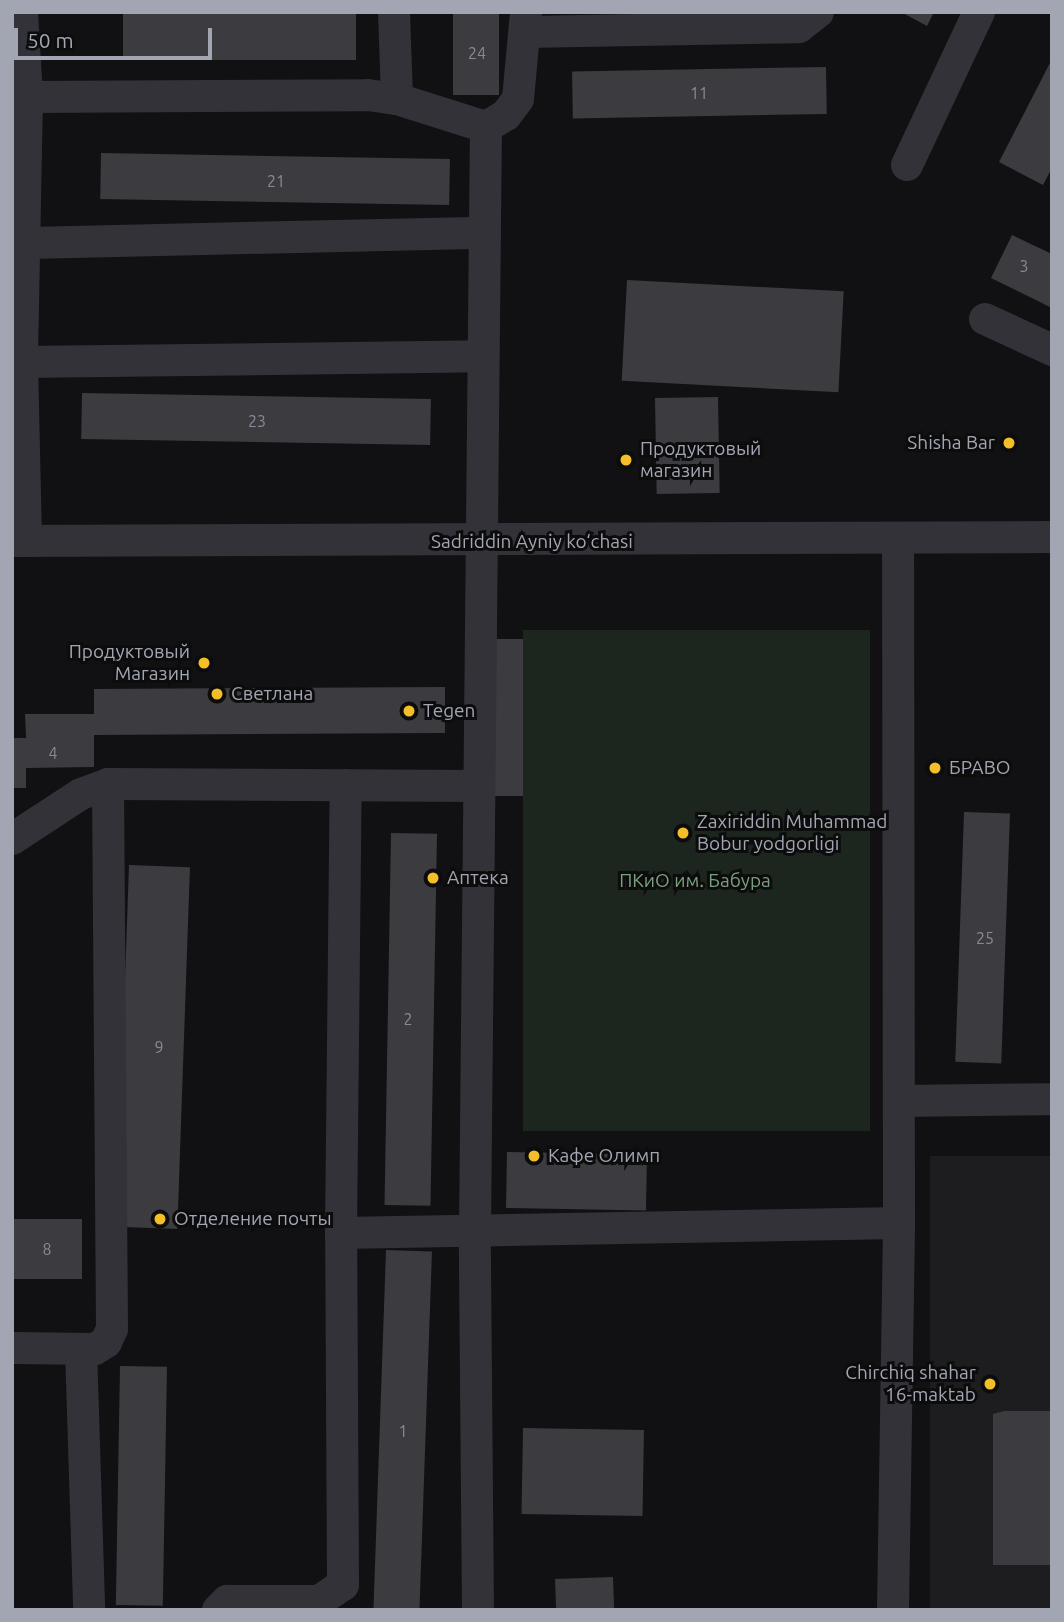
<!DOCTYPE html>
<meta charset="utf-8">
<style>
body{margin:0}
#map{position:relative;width:1064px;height:1622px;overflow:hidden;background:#111113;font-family:Ubuntu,sans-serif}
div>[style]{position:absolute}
.built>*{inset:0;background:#1d1d1f;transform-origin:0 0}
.green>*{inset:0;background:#1d251f;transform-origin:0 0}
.building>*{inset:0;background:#3b3b40;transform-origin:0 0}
.minor>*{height:32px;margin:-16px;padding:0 16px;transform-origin:16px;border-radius:16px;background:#323238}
.dots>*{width:19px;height:19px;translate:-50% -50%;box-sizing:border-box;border:4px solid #0c0c0d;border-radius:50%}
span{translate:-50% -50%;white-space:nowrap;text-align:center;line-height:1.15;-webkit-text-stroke:6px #0c0c0d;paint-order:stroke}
.number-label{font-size:16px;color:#888b96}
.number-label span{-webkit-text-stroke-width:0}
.poi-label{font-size:19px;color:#a2a6b3}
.right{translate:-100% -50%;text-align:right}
.left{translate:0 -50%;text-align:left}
.street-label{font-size:19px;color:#a2a6b3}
.park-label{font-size:19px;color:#799f7e}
.frame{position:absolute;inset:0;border:14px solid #a2a6b3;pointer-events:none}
.scale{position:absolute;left:14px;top:28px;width:198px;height:32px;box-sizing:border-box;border:4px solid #a2a6b3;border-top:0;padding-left:9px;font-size:21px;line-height:24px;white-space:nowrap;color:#a2a6b3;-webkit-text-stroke:5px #0c0c0d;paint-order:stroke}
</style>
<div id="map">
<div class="built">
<div style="left:1052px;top:1156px;width:454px;height:122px;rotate:90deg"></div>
</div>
<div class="green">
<div style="left:523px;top:630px;width:347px;height:501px"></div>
</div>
<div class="building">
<div style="left:123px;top:12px;width:233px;height:48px"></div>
<div style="left:453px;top:12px;width:46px;height:83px"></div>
<div style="clip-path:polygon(901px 12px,934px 12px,927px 26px)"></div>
<div style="clip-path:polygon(1052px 59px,1052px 168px,1043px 185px,999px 162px)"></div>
<div style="left:826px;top:67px;width:47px;height:254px;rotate:89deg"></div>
<div style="left:101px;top:153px;width:349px;height:46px;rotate:1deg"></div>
<div style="clip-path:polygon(1012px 235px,1052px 254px,1052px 308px,991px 278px)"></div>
<div style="left:627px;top:280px;width:217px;height:101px;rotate:3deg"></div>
<div style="left:82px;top:393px;width:349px;height:46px;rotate:1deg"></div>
<div style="left:718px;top:397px;width:96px;height:63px;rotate:89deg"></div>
<div style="left:495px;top:639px;width:28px;height:157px"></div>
<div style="clip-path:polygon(445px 687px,445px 733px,94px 735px,94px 767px,26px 768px,26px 788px,12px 788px,12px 738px,26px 738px,25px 714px,94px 714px,94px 689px)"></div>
<div style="left:964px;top:812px;width:46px;height:250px;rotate:2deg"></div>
<div style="left:391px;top:833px;width:46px;height:372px;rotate:1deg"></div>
<div style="left:129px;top:865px;width:61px;height:362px;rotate:2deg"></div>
<div style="left:507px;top:1152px;width:140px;height:56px;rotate:1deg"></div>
<div style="left:12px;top:1219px;width:70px;height:60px"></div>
<div style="left:386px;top:1250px;width:46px;height:360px;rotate:2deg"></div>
<div style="left:120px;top:1366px;width:47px;height:239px;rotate:1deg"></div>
<div style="clip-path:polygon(1004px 1411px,1052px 1411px,1052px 1565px,993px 1565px,993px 1414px)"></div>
<div style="left:523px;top:1428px;width:121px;height:86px;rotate:1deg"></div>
<div style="left:613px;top:1577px;width:33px;height:58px;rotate:88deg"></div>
</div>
<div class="minor">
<div style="left:22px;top:12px;width:85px;rotate:86.6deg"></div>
<div style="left:27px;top:97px;width:265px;rotate:91.1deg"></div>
<div style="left:22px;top:362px;width:179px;rotate:88.7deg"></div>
<div style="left:394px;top:12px;width:87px;rotate:88deg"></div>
<div style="left:525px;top:32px;width:274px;rotate:-1deg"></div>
<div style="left:799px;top:27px;width:24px;rotate:-38deg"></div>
<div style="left:27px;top:97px;width:341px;rotate:-0.3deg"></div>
<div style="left:368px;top:95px;width:29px;rotate:8deg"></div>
<div style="left:397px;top:99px;width:93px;rotate:17.5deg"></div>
<div style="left:907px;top:165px;width:169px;rotate:-64.8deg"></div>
<div style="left:28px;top:243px;width:457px;rotate:-1.3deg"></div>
<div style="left:985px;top:319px;width:74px;rotate:24.8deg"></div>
<div style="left:22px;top:362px;width:461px;rotate:-0.7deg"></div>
<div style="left:12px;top:541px;width:1040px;rotate:-0.22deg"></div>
<div style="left:12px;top:839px;width:82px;rotate:-33.1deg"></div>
<div style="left:81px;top:794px;width:29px;rotate:-20deg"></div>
<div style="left:108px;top:784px;width:370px;rotate:0.3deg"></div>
<div style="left:899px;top:1101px;width:153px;rotate:-0.7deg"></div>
<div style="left:341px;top:1233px;width:448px;rotate:-89.4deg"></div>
<div style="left:12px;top:1348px;width:83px;rotate:0.7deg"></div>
<div style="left:95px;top:1349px;width:13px;rotate:-32deg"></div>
<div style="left:106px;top:1342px;width:14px;rotate:-65deg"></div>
<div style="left:112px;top:1329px;width:545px;rotate:-90.42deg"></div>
<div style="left:81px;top:1349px;width:261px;rotate:88.2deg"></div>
<div style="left:218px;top:1610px;width:13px;rotate:-45deg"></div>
<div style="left:227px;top:1601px;width:92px"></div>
<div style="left:319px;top:1601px;width:29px;rotate:-34deg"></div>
<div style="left:343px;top:1585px;width:352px;rotate:-90.3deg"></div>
<div style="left:341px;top:1233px;width:558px;rotate:-1.03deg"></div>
<div style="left:478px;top:1610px;width:381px;rotate:-90.5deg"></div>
<div style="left:475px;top:1229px;width:1102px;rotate:-89.43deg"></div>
<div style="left:486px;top:127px;width:23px;rotate:-31deg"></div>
<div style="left:506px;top:115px;width:20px;rotate:-53deg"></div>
<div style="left:518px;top:99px;width:87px;rotate:-84.7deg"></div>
<div style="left:893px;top:1610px;width:387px;rotate:-89.1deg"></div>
<div style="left:899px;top:1223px;width:685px;rotate:-90.08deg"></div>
</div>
<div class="dots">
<div style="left:1009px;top:443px;background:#f3be28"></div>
<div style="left:626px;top:460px;background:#f3be28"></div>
<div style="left:204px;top:663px;background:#f3be28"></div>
<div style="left:217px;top:694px;background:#f3be28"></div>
<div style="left:409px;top:711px;background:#f3be28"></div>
<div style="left:935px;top:768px;background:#f3be28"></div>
<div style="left:683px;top:833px;background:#f3be28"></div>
<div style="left:433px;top:878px;background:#f3be28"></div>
<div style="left:534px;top:1156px;background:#f3be28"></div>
<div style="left:160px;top:1219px;background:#f3be28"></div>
<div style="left:990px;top:1384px;background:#f3be28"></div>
</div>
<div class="number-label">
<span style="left:477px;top:53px">24</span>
<span style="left:699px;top:93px">11</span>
<span style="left:276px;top:181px">21</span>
<span style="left:1024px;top:266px">3</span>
<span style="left:257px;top:421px">23</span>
<span style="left:53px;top:753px">4</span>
<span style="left:985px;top:938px">25</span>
<span style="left:408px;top:1019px">2</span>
<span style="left:159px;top:1047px">9</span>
<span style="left:47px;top:1249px">8</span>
<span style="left:403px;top:1431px">1</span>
</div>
<div class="poi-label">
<span class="right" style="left:995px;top:443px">Shisha Bar</span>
<span class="left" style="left:640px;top:460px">Продуктовый<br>магазин</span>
<span class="right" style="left:190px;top:663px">Продуктовый<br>Магазин</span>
<span class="left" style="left:231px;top:694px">Светлана</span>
<span class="left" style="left:423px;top:711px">Tegen</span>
<span class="left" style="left:949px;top:768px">БРАВО</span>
<span class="left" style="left:697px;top:833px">Zaxiriddin Muhammad<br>Bobur yodgorligi</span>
<span class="left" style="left:447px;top:878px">Аптека</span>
<span class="left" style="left:548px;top:1156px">Кафе Олимп</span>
<span class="left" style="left:174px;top:1219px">Отделение почты</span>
<span class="right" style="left:976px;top:1384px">Chirchiq shahar<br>16-maktab</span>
</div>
<div class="street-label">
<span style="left:532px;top:542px">Sadriddin Ayniy ko‘chasi</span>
</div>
<div class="park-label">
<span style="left:695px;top:881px">ПКиО им. Бабура</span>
</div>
<div class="frame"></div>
<div class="scale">50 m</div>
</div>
